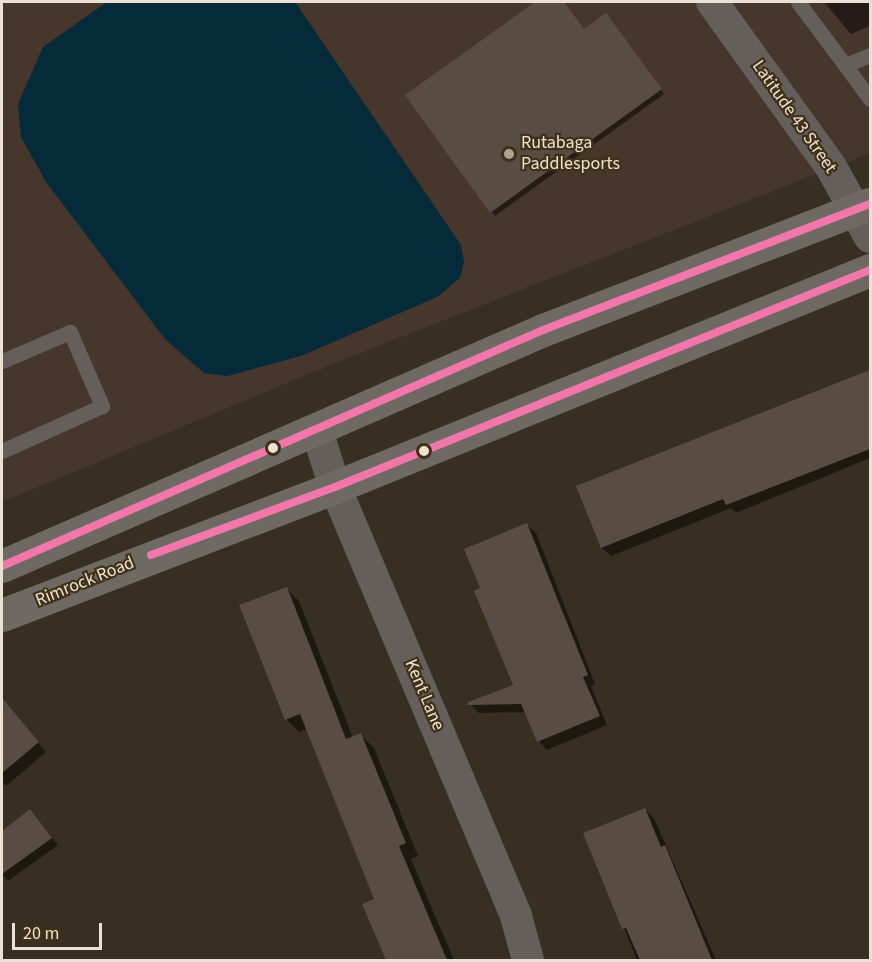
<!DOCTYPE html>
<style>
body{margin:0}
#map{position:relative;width:872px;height:962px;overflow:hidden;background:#372f21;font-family:"Source Sans 3",sans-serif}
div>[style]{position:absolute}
.commercial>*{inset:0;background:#46362b}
.water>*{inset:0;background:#052a39}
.shadow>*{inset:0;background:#0007}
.building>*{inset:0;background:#594c42}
.service>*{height:15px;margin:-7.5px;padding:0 7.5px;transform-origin:7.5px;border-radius:7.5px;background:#645f5a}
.minor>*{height:32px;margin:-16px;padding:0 16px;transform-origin:16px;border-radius:16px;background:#645f5a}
.secondary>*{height:33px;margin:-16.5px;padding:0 16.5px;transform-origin:16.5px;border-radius:16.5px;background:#6e6963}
.bus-1>*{height:8px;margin:-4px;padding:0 4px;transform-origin:4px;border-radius:4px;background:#f177aa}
.dots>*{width:16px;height:16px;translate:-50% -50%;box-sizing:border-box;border:3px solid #413117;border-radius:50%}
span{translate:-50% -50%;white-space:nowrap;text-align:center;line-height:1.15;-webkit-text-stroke:4.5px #413117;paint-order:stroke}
.street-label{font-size:18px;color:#ece2d3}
.poi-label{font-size:18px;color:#ece2d3}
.left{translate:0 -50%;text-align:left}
.frame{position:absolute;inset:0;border:3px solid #ece2d3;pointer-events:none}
.scale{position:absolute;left:12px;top:923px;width:90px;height:27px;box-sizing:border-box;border:3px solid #ece2d3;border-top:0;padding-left:8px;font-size:18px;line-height:21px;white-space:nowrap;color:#ece2d3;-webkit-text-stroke:4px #413117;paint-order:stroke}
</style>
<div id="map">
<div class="commercial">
<div style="clip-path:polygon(2px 2px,870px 2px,870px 153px,330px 365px,2px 502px)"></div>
</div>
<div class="water">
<div style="clip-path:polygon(107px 2px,295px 2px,461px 245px,464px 262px,460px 278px,437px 297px,301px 356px,227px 376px,204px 373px,165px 339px,46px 182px,21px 137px,18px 104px,43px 47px)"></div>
</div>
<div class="shadow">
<div style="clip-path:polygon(537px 2px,563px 2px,584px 31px,606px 15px,664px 94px,495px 216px,407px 96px)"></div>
<div style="clip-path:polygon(824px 2px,870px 2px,870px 26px,851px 34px)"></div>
<div style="clip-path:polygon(870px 371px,870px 458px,736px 513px,731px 508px,611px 556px,602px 548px,578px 486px)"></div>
<div style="clip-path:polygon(527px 525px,536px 533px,595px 684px,591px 686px,607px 725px,547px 750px,539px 741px,527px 712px,479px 713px,470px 704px,515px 686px,482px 589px)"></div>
<div style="clip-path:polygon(286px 588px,299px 601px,353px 738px,361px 735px,374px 748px,418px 856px,411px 859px,454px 960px,388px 960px,364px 905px,376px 900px,307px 729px,299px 732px,286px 719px)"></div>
<div style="clip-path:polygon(11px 711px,46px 752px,6px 786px,2px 782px,2px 719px)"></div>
<div style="clip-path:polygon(645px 810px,654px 818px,716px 960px,637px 960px,585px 834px)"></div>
<div style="clip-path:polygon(30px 811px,58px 845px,8px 881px,2px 874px,2px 834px)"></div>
</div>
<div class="building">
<div style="clip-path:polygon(535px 2px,564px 2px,584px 29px,606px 13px,662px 89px,490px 213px,405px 95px)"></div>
<div style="clip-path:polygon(870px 370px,870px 449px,726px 505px,723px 499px,601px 548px,576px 486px)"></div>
<div style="clip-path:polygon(527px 523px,588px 675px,583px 677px,600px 716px,537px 742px,521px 704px,468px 705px,468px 702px,513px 685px,474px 591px,480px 588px,464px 549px)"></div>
<div style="clip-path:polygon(287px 587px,346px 739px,361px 733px,406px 843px,399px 846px,447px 960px,386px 960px,362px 904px,374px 899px,300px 714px,285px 720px,239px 605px)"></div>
<div style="clip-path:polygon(2px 698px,39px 742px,2px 773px)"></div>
<div style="clip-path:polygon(645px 808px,661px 847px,665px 845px,712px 960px,640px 960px,626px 928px,622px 929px,583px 833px)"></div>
<div style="clip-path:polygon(30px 809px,52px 838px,2px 874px,2px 831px)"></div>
</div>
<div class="service">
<div style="left:798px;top:2px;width:79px;rotate:53.3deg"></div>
<div style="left:845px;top:65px;width:27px;rotate:-22deg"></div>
<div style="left:845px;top:65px;width:42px;rotate:53.7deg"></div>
<div style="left:2px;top:361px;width:74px;rotate:-23.1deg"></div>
<div style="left:70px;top:332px;width:81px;rotate:66.6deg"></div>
<div style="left:102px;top:406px;width:110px;rotate:155.8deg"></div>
</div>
<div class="minor">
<div style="left:712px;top:2px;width:203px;rotate:54.2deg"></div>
<div style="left:831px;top:167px;width:80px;rotate:60.9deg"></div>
<div style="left:317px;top:431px;width:59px;rotate:72.2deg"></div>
<div style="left:335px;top:487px;width:466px;rotate:67.1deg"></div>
<div style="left:516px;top:916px;width:46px;rotate:74.7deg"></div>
</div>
<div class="secondary">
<div style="left:2px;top:566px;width:590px;rotate:-23.57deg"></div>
<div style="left:543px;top:330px;width:350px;rotate:-21.1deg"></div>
<div style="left:2px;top:615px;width:357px;rotate:-21deg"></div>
<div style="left:335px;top:487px;width:577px;rotate:-22.08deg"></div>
</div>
<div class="bus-1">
<div style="left:151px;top:555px;width:196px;rotate:-20.3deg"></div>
<div style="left:335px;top:487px;width:577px;rotate:-22.08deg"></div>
<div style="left:2px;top:566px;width:590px;rotate:-23.57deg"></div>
<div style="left:543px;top:330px;width:350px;rotate:-21.1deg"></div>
</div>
<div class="dots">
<div style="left:509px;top:154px;background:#ada395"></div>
<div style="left:273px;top:448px;background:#ece2d3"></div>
<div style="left:424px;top:451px;background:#ece2d3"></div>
</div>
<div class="street-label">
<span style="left:794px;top:117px;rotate:55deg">Latitude 43 Street</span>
<span style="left:85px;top:582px;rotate:-22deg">Rimrock Road</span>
<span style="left:424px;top:695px;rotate:67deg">Kent Lane</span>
</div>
<div class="poi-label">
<span class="left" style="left:521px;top:154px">Rutabaga<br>Paddlesports</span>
</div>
<div class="frame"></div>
<div class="scale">20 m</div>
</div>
